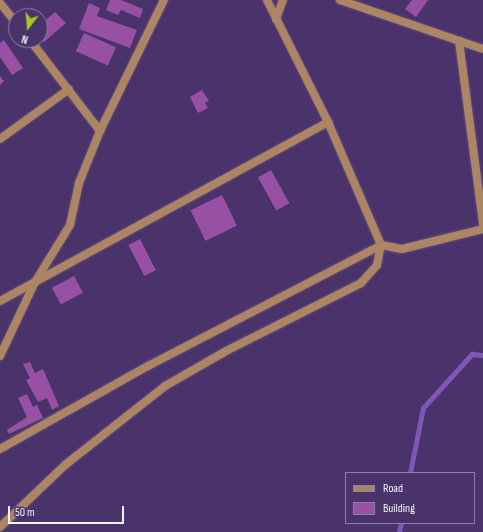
<!DOCTYPE html>
<style>
body{margin:0}
#map{position:relative;width:483px;height:532px;overflow:hidden;background:#4a326a;font-family:"Sofia Sans Condensed",sans-serif}
div>[style]{position:absolute}
.stream>*{height:4.5px;margin:-2.25px;padding:0 2.25px;transform-origin:2.25px;border-radius:2.25px;background:#8057b7}
.building>*{inset:0;background:#9850a5;transform-origin:0 0}
.roads{filter:drop-shadow(0 0 1px #624d7e) drop-shadow(0 0 1px #624d7e)}
.minor>*{height:8px;margin:-4px;padding:0 4px;transform-origin:4px;border-radius:4px;background:#ac8564}
.tertiary>*{height:8px;margin:-4px;padding:0 4px;transform-origin:4px;border-radius:4px;background:#ac8564}
span{translate:-50% -50%;white-space:nowrap;text-align:center;line-height:1.15;-webkit-text-stroke:4px #4a326a;paint-order:stroke}
.legend{position:absolute;left:345px;top:472px;width:130px;height:52px;box-sizing:border-box;background:#4a326a;border:1px solid #8e7fa4;margin:0;padding:5px 7px;list-style:none;font-size:12px;color:#f5f3fa}
.legend li{display:flex;align-items:center;gap:8px;height:20px}
.legend b{width:20px;border:1px solid #8e7fa4}
.north{position:absolute;left:8px;top:8px;width:40px;height:40px;box-sizing:border-box;background:#4a326a;border:1px solid #8e7fa4;border-radius:50%;rotate:196deg;font-size:11px;font-weight:700;line-height:16px;text-align:center;color:#f5f3fa}
.north::after{content:'';display:block;margin:auto;width:14px;height:18px;background:#a6c821;clip-path:polygon(50% 0,100% 100%,50% 72%,0 100%)}
.scale{position:absolute;left:8px;top:506px;width:116px;height:18px;box-sizing:border-box;border:2px solid #f5f3fa;border-top:0;padding-left:5px;font-size:12px;line-height:14px;white-space:nowrap;color:#f5f3fa;-webkit-text-stroke:3px #4a326a;paint-order:stroke}
</style>
<div id="map">
<div class="stream">
<div style="left:410px;top:473px;width:66px;rotate:-78.7deg"></div>
<div style="left:423px;top:408px;width:73px;rotate:-47.8deg"></div>
<div style="left:472px;top:354px;width:11px;rotate:5deg"></div>
<div style="left:399px;top:532px;width:9px;rotate:-77deg"></div>
</div>
<div class="building">
<div style="clip-path:polygon(110px 0,121px 0,143px 9px,140px 18px,121px 10px,118px 15px,106px 10px)"></div>
<div style="clip-path:polygon(412px 0,428px 0,416px 17px,405px 9px)"></div>
<div style="clip-path:polygon(89px 3px,100px 8px,97px 16px,137px 30px,130px 48px,79px 29px)"></div>
<div style="clip-path:polygon(55px 12px,66px 23px,44px 42px,40px 37px,40px 25px)"></div>
<div style="left:84px;top:33px;width:35px;height:20px;rotate:24deg"></div>
<div style="clip-path:polygon(4px 40px,23px 68px,12px 75px,0 57px,0 43px)"></div>
<div style="clip-path:polygon(0 76px,4px 81px,0 85px)"></div>
<div style="clip-path:polygon(202px 90px,209px 101px,205px 103px,208px 108px,198px 113px,190px 97px)"></div>
<div style="left:271px;top:170px;width:38px;height:15px;rotate:61deg"></div>
<div style="left:222px;top:195px;width:34px;height:35px;rotate:64deg"></div>
<div style="left:140px;top:239px;width:35px;height:13px;rotate:63deg"></div>
<div style="left:74px;top:276px;width:19px;height:25px;rotate:62deg"></div>
<div style="clip-path:polygon(30px 362px,35px 373px,43px 369px,59px 406px,52px 410px,47px 398px,38px 402px,26px 380px,30px 378px,23px 364px)"></div>
<div style="clip-path:polygon(27px 394px,33px 407px,37px 405px,43px 418px,9px 434px,7px 430px,27px 417px,18px 398px)"></div>
</div>
<div class="roads">
<div class="minor">
<div style="left:340px;top:0;width:151px;rotate:18.9deg"></div>
<div style="left:0;top:3px;width:26px;rotate:51deg"></div>
<div style="left:276px;top:19px;width:20px;rotate:-70deg"></div>
<div style="left:30px;top:40px;width:115px;rotate:52.4deg"></div>
<div style="left:459px;top:41px;width:184px;rotate:82.5deg"></div>
<div style="left:0;top:139px;width:85px;rotate:-35.9deg"></div>
<div style="left:0;top:301px;width:374px;rotate:-28.6deg"></div>
<div style="left:0;top:356px;width:82px;rotate:-64.7deg"></div>
<div style="left:35px;top:282px;width:67px;rotate:-58.4deg"></div>
<div style="left:70px;top:225px;width:43px;rotate:-77.9deg"></div>
<div style="left:79px;top:183px;width:56px;rotate:-68deg"></div>
<div style="left:100px;top:131px;width:146px;rotate:-64deg"></div>
<div style="left:0;top:449px;width:170px;rotate:-29.3deg"></div>
<div style="left:148px;top:366px;width:263px;rotate:-27.4deg"></div>
<div style="left:381px;top:245px;width:21px;rotate:11deg"></div>
<div style="left:402px;top:249px;width:83px;rotate:-13.9deg"></div>
</div>
<div class="tertiary">
<div style="left:0;top:527px;width:90px;rotate:-43.6deg"></div>
<div style="left:65px;top:465px;width:127px;rotate:-38.3deg"></div>
<div style="left:165px;top:386px;width:70px;rotate:-29.8deg"></div>
<div style="left:226px;top:351px;width:151px;rotate:-26.7deg"></div>
<div style="left:361px;top:283px;width:24px;rotate:-48deg"></div>
<div style="left:377px;top:265px;width:20px;rotate:-79deg"></div>
<div style="left:381px;top:245px;width:134px;rotate:-113.3deg"></div>
<div style="left:328px;top:122px;width:136px;rotate:-116.6deg"></div>
</div>
</div>
<ul class="legend">
<li><b style="height:5px;background:#ac8564"></b>Road</li>
<li><b style="height:11px;background:#9850a5"></b>Building</li>
</ul>
<div class="north">N</div>
<div class="scale">50 m</div>
</div>
